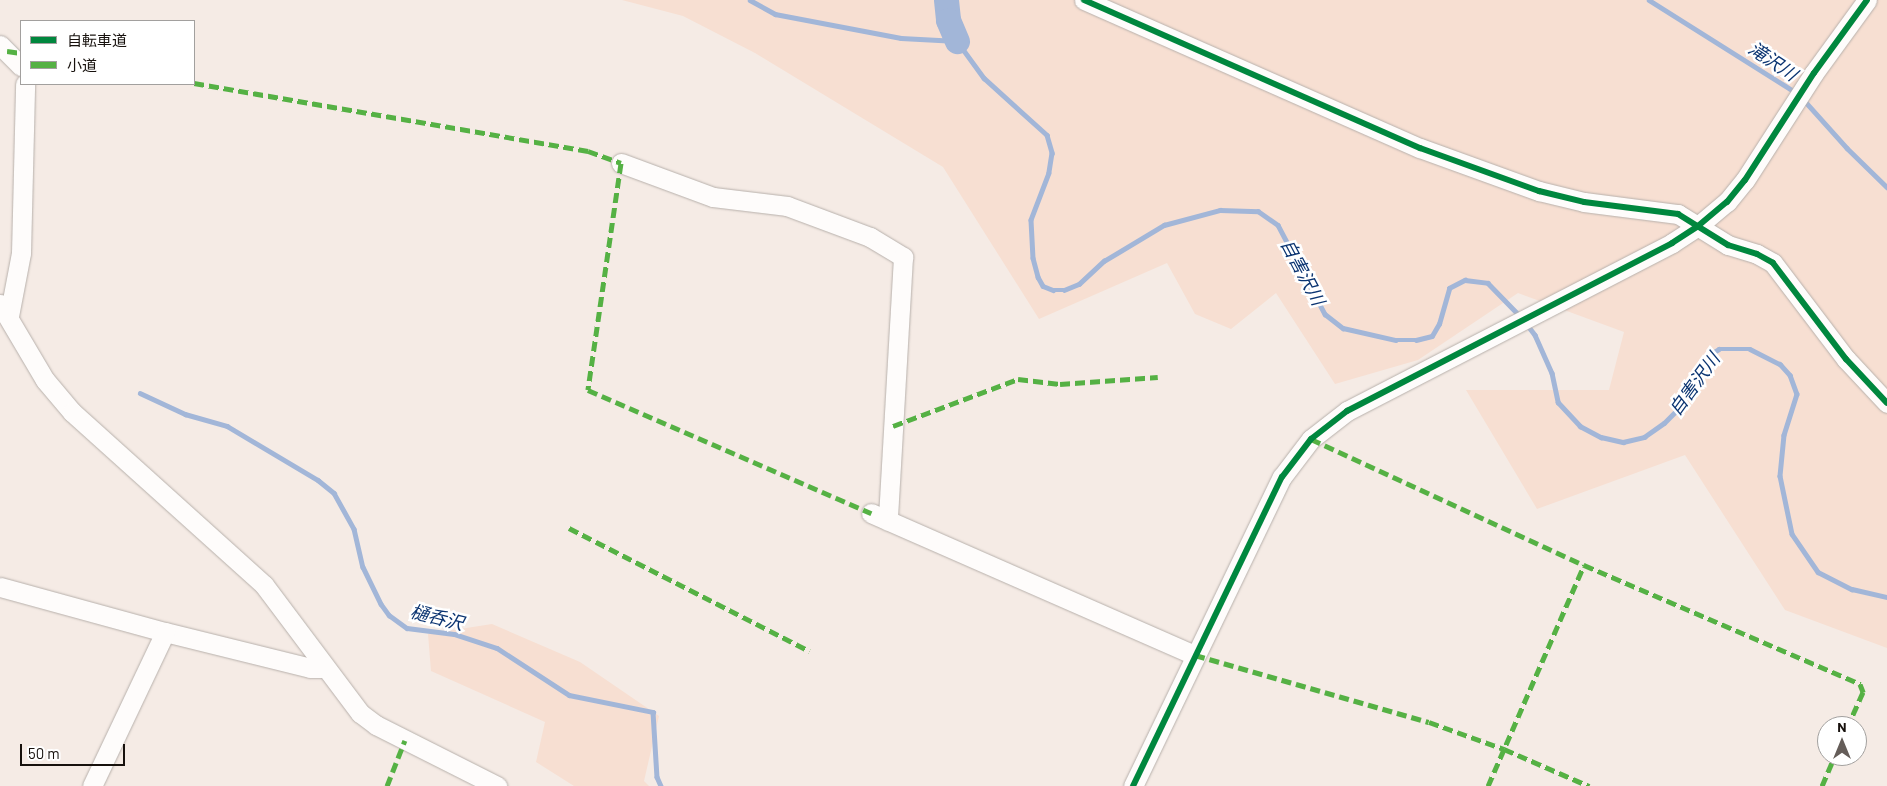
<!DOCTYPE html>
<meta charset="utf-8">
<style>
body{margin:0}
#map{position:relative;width:1887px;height:786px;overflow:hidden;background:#f5ebe5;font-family:Barlow,"Noto Sans JP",sans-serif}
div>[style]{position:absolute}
.green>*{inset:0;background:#f7dfd2}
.stream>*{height:4.5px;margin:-2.25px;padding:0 2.25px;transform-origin:2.25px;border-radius:2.25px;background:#a2b6d8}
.river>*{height:25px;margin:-12.5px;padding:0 12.5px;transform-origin:12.5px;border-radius:12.5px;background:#a2b6d8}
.roads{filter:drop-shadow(0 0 1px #b7b0ab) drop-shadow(0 0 1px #b7b0ab)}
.minor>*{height:19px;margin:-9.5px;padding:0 9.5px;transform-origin:9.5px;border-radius:9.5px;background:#fefcfb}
.quiet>*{height:5px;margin-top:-2.5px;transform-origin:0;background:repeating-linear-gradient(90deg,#55b144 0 10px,transparent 0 15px)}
.cycleway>*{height:6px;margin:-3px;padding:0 3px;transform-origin:3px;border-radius:3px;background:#00873e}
span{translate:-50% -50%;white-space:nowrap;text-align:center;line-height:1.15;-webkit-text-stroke:5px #fff;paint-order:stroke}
.water-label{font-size:18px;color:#0b3471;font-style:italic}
.legend{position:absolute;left:20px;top:20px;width:175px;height:65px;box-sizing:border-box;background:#fff;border:1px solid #a2a09e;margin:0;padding:6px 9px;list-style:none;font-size:15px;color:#17110d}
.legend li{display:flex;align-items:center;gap:10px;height:25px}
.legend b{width:25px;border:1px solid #a2a09e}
.north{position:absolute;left:1817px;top:716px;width:50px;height:50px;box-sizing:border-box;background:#fff;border:1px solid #a2a09e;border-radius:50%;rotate:0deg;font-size:14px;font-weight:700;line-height:20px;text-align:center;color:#17110d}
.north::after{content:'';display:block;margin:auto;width:18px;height:22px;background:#655d59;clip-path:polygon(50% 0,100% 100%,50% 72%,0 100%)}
.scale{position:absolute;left:20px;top:744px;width:105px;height:22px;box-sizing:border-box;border:2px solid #17110d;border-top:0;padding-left:6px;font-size:15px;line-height:18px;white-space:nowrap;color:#17110d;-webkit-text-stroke:4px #fff;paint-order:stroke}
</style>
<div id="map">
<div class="green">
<div style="clip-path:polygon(622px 0,1887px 0,1887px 648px,1785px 610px,1685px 455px,1537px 509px,1466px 390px,1609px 390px,1624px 332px,1518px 293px,1418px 360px,1335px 384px,1276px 293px,1231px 329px,1195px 314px,1167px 263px,1039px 319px,943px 167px,755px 53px,683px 16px)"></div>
<div style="clip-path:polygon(492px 624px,580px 662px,659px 716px,644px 781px,649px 786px,574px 786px,536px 762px,545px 722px,431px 671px,428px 634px)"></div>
</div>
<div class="stream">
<div style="left:750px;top:0;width:29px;rotate:29deg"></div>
<div style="left:775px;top:14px;width:128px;rotate:10.8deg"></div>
<div style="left:901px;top:38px;width:56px;rotate:3.1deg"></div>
<div style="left:957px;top:41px;width:46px;rotate:53.9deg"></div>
<div style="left:984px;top:78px;width:85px;rotate:42.1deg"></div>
<div style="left:1047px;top:135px;width:19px;rotate:74deg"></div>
<div style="left:1052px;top:153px;width:20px;rotate:99deg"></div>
<div style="left:1049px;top:173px;width:50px;rotate:111deg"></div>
<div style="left:1031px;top:220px;width:38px;rotate:87deg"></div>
<div style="left:1033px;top:258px;width:20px;rotate:75deg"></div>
<div style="left:1038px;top:277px;width:10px;rotate:61deg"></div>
<div style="left:1043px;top:286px;width:11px;rotate:22deg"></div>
<div style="left:1053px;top:290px;width:11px"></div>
<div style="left:1064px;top:290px;width:16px;rotate:-22deg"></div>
<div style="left:1079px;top:284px;width:34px;rotate:-43deg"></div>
<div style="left:1104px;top:261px;width:70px;rotate:-31deg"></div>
<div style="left:1164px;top:225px;width:58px;rotate:-15deg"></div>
<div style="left:1220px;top:210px;width:38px;rotate:2deg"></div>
<div style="left:1258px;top:211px;width:24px;rotate:35deg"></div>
<div style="left:1278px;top:225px;width:101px;rotate:62.2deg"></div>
<div style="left:1325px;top:314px;width:23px;rotate:38deg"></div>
<div style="left:1343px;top:328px;width:54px;rotate:12.8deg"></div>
<div style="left:1396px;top:340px;width:20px"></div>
<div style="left:1416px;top:340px;width:16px;rotate:-14deg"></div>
<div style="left:1432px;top:336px;width:14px;rotate:-60deg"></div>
<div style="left:1439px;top:324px;width:37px;rotate:-74deg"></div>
<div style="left:1449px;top:288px;width:18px;rotate:-27deg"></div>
<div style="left:1465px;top:280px;width:23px;rotate:7deg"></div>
<div style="left:1488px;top:283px;width:47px;rotate:45.9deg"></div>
<div style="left:1649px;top:0;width:173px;rotate:32.2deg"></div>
<div style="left:1803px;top:99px;width:66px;rotate:48.1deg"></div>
<div style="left:1847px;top:148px;width:56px;rotate:44.3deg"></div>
<div style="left:1526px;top:323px;width:15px;rotate:53deg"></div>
<div style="left:1535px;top:335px;width:42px;rotate:65.9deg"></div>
<div style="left:1552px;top:373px;width:30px;rotate:78deg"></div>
<div style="left:1558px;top:402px;width:33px;rotate:47deg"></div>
<div style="left:1580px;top:426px;width:24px;rotate:28deg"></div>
<div style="left:1601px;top:437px;width:23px;rotate:13deg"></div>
<div style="left:1623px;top:442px;width:22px;rotate:-13deg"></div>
<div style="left:1644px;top:437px;width:24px;rotate:-35deg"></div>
<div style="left:1664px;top:423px;width:23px;rotate:-45deg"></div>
<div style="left:1680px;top:407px;width:61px;rotate:-59.7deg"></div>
<div style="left:1711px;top:354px;width:9px;rotate:-32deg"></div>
<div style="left:1719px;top:349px;width:31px"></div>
<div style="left:1750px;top:349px;width:34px;rotate:27deg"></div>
<div style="left:1780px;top:364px;width:15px;rotate:48deg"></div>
<div style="left:1790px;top:375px;width:20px;rotate:70deg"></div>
<div style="left:1797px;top:394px;width:43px;rotate:107.6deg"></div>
<div style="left:1784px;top:435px;width:41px;rotate:95.6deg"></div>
<div style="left:1780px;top:476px;width:59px;rotate:78.3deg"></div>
<div style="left:1792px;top:534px;width:46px;rotate:55.6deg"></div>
<div style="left:1818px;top:572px;width:38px;rotate:27deg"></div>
<div style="left:1852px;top:589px;width:36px;rotate:13deg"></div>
<div style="left:140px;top:393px;width:50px;rotate:25deg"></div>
<div style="left:185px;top:414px;width:44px;rotate:15.9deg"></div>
<div style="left:227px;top:426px;width:106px;rotate:30.7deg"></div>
<div style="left:318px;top:480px;width:21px;rotate:39deg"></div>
<div style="left:334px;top:493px;width:41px;rotate:60.9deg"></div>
<div style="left:354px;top:529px;width:39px;rotate:77deg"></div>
<div style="left:363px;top:567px;width:41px;rotate:64.1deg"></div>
<div style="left:381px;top:604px;width:14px;rotate:54deg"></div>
<div style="left:389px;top:615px;width:22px;rotate:36deg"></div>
<div style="left:407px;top:628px;width:47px;rotate:7.3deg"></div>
<div style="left:454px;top:634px;width:45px;rotate:18deg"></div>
<div style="left:497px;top:648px;width:86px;rotate:33.1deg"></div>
<div style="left:569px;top:695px;width:86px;rotate:11.4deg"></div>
<div style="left:653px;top:712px;width:65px;rotate:86.5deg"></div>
<div style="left:657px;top:777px;width:10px;rotate:66deg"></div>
</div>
<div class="river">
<div style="left:946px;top:0;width:20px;rotate:84deg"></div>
<div style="left:948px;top:20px;width:23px;rotate:67deg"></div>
</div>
<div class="roads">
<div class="minor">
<div style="left:1084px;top:0;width:367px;rotate:23.8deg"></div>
<div style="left:1420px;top:148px;width:127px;rotate:19.9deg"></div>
<div style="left:1539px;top:191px;width:46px;rotate:13.7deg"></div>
<div style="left:1584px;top:202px;width:95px;rotate:7.3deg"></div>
<div style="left:1678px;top:214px;width:59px;rotate:31.8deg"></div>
<div style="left:1728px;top:245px;width:30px;rotate:17deg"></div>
<div style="left:1757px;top:254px;width:18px;rotate:29deg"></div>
<div style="left:1773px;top:263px;width:121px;rotate:52.8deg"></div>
<div style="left:1846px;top:359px;width:60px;rotate:47deg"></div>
<div style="left:0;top:45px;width:30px;rotate:45deg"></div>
<div style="left:621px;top:163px;width:98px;rotate:20.3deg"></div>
<div style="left:713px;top:197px;width:75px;rotate:6.9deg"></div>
<div style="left:787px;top:206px;width:89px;rotate:20.5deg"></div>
<div style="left:870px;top:237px;width:39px;rotate:31deg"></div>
<div style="left:903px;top:257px;width:264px;rotate:93.3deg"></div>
<div style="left:0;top:304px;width:88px;rotate:59.4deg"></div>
<div style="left:45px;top:380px;width:42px;rotate:49.8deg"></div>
<div style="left:72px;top:412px;width:258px;rotate:42deg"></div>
<div style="left:264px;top:585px;width:160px;rotate:53.1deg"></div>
<div style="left:360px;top:713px;width:20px;rotate:37deg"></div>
<div style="left:376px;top:725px;width:136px;rotate:26.8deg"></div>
<div style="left:9px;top:316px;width:64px;rotate:-79.2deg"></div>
<div style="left:21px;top:253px;width:169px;rotate:-88.6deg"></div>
<div style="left:871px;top:513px;width:354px;rotate:23.7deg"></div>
<div style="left:0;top:587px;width:171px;rotate:15.3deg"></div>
<div style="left:165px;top:632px;width:149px;rotate:13.9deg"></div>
<div style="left:310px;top:668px;width:15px"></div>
<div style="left:92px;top:786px;width:170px;rotate:-64.6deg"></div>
<div style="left:1133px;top:786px;width:343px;rotate:-64.3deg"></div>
<div style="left:1282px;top:477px;width:48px;rotate:-52.7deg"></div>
<div style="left:1311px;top:439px;width:46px;rotate:-37.9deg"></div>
<div style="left:1347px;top:411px;width:366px;rotate:-27.3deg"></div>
<div style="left:1672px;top:243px;width:31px;rotate:-33deg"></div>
<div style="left:1698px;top:226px;width:38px;rotate:-40deg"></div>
<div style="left:1727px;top:202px;width:28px;rotate:-51deg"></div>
<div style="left:1745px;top:180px;width:127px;rotate:-57.2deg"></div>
<div style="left:1814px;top:73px;width:90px;rotate:-54deg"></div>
</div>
</div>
<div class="quiet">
<div style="left:7px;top:51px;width:14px;rotate:8deg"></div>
<div style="left:194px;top:83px;width:400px;rotate:9.8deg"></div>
<div style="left:588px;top:151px;width:35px;rotate:20deg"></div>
<div style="left:621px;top:163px;width:229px;rotate:98.3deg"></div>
<div style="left:588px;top:390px;width:309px;rotate:23.5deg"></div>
<div style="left:893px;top:426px;width:134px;rotate:-20.6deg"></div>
<div style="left:1018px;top:379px;width:42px;rotate:6.8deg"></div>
<div style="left:1060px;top:384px;width:98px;rotate:-4.1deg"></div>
<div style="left:1311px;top:439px;width:301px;rotate:24.8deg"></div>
<div style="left:1584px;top:565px;width:301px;rotate:23.3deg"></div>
<div style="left:1860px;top:684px;width:9px;rotate:69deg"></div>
<div style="left:1863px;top:692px;width:37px;rotate:114deg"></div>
<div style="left:569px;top:528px;width:270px;rotate:27.1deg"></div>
<div style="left:1195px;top:655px;width:243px;rotate:16deg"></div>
<div style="left:1429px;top:722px;width:80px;rotate:19.8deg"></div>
<div style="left:1504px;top:749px;width:93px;rotate:23.5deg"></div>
<div style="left:387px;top:786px;width:49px;rotate:-68.6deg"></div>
<div style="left:1488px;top:786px;width:241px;rotate:-66.5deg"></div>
<div style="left:1822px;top:786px;width:33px;rotate:-67deg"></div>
</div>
<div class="cycleway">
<div style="left:1084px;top:0;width:367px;rotate:23.8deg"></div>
<div style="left:1420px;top:148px;width:127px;rotate:19.9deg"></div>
<div style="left:1539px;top:191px;width:46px;rotate:13.7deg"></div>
<div style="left:1584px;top:202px;width:95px;rotate:7.3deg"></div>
<div style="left:1678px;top:214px;width:59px;rotate:31.8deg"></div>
<div style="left:1728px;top:245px;width:30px;rotate:17deg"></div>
<div style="left:1757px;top:254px;width:18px;rotate:29deg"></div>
<div style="left:1773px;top:263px;width:121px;rotate:52.8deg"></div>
<div style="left:1846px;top:359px;width:60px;rotate:47deg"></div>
<div style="left:1133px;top:786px;width:343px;rotate:-64.3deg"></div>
<div style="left:1282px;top:477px;width:48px;rotate:-52.7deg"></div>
<div style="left:1311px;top:439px;width:46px;rotate:-37.9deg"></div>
<div style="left:1347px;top:411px;width:366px;rotate:-27.3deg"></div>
<div style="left:1672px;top:243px;width:31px;rotate:-33deg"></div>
<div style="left:1698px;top:226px;width:38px;rotate:-40deg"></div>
<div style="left:1727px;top:202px;width:28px;rotate:-51deg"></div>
<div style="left:1745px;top:180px;width:127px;rotate:-57.2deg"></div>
<div style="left:1814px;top:73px;width:90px;rotate:-54deg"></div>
</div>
<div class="water-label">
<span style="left:1773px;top:61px;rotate:34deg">滝沢川</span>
<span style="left:1303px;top:272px;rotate:62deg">自害沢川</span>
<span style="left:1694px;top:384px;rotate:-54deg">自害沢川</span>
<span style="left:437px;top:617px;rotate:14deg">樋呑沢</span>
</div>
<ul class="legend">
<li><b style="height:6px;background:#00873e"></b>自転車道</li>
<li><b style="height:6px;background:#55b144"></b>小道</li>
</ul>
<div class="north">N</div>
<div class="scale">50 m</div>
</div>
